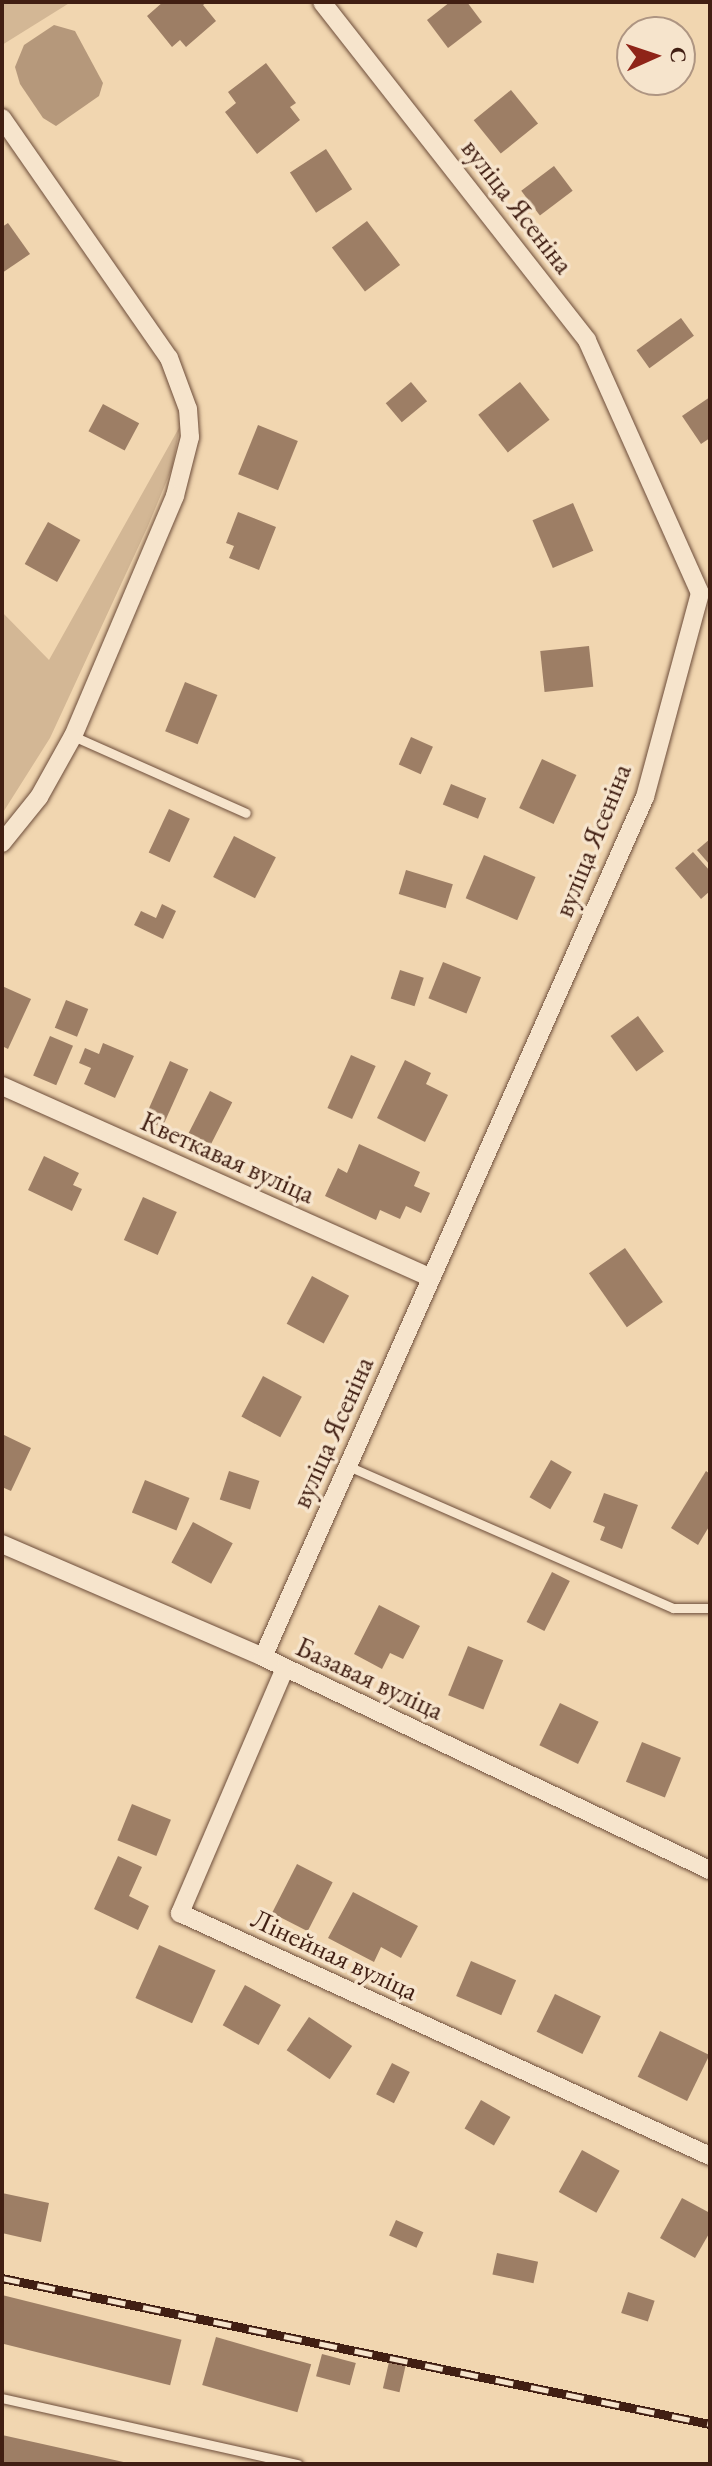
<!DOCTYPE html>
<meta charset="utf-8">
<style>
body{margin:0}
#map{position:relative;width:712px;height:2466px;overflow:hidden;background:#f1d6b0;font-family:"EB Garamond",serif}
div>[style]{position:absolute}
.green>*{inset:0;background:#d3b795}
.water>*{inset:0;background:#b5987b}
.building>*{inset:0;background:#9d7e65;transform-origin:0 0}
.roads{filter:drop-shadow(0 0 2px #6d4d3a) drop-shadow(0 0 2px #6d4d3a)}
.service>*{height:9px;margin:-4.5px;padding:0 4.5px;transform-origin:4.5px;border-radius:4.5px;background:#f6e4cc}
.minor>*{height:18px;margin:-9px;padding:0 9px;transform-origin:9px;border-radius:9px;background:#f6e4cc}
.rail>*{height:9px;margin-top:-4.5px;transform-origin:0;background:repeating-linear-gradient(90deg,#f6e4cc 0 18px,#411f13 0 36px);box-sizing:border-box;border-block:2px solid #411f13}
span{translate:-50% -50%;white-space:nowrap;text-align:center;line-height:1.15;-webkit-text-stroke:7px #f6e4cc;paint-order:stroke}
.street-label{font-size:28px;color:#411f13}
.frame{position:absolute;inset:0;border:4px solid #411f13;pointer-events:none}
.north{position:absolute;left:616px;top:16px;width:80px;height:80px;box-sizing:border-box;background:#f6e4cc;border:2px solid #ae9582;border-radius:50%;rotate:87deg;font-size:22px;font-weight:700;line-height:32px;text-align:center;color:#411f13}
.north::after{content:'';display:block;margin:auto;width:28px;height:36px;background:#8f2418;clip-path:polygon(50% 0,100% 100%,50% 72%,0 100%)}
</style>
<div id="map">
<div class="green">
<div style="clip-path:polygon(2px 2px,71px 2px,2px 45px)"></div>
<div style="clip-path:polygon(180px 426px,172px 468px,148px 526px,50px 738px,2px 814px,2px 612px,49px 660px)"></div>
</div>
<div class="water">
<div style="clip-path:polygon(54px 25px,75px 31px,103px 83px,99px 96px,56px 126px,43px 118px,20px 84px,15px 67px,24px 45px)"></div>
</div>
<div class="building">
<div style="clip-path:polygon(163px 2px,207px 2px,203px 5px,216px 21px,186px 47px,180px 40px,172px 47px,147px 16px)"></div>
<div style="clip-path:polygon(450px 2px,467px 2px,482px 22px,448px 48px,427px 20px)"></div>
<div style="clip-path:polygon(266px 63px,296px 103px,290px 107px,300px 120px,257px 154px,225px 112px,236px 103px,228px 92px)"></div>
<div style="left:511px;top:90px;width:43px;height:48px;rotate:51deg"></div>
<div style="left:326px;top:149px;width:48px;height:43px;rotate:57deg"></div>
<div style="left:554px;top:166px;width:31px;height:41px;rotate:53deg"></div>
<div style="left:367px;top:221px;width:55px;height:44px;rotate:53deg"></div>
<div style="clip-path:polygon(8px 223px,30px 254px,2px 273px,2px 227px)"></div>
<div style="left:681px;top:318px;width:22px;height:55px;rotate:54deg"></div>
<div style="left:411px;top:382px;width:25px;height:33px;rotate:50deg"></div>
<div style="left:520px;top:382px;width:48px;height:53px;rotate:52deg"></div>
<div style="clip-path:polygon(710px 397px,710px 438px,701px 444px,682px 416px)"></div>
<div style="left:103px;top:404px;width:41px;height:31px;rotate:28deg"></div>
<div style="left:258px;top:425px;width:43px;height:53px;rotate:22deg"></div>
<div style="left:573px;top:503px;width:52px;height:44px;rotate:67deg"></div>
<div style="clip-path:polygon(238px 512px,276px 527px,259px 570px,229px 558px,234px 546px,226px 543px)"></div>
<div style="left:48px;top:522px;width:37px;height:48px;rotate:29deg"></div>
<div style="left:589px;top:646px;width:41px;height:49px;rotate:84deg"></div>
<div style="left:185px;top:682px;width:35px;height:53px;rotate:22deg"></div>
<div style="left:411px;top:737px;width:24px;height:30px;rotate:24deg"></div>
<div style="left:542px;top:759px;width:38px;height:54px;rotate:25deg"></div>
<div style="left:451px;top:784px;width:38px;height:22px;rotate:22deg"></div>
<div style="left:169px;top:809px;width:23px;height:48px;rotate:25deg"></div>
<div style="left:234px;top:836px;width:47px;height:46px;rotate:27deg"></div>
<div style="clip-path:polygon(710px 839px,710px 865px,697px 850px)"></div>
<div style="clip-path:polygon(693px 852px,710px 871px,710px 891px,701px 899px,675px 868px)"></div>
<div style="left:484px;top:855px;width:56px;height:47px;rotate:23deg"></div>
<div style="left:406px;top:870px;width:49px;height:25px;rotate:17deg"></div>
<div style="clip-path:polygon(162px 904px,176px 911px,163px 939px,134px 925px,141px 911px,156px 918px)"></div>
<div style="left:443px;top:962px;width:41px;height:39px;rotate:22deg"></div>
<div style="left:400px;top:970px;width:25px;height:30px;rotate:18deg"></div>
<div style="clip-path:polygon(2px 986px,31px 999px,8px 1049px,2px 1046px)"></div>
<div style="left:66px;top:1000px;width:24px;height:30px;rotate:22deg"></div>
<div style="left:638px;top:1016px;width:44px;height:34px;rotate:54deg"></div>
<div style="left:50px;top:1036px;width:25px;height:43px;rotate:23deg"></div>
<div style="clip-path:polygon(103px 1043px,134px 1056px,115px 1098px,84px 1084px,91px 1068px,79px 1063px,85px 1048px,99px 1054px)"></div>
<div style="left:351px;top:1055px;width:27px;height:58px;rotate:24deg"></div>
<div style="clip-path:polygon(405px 1060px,431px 1073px,426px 1084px,448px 1095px,425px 1142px,377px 1118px)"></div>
<div style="left:170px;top:1061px;width:20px;height:64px;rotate:24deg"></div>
<div style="left:210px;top:1091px;width:25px;height:47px;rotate:27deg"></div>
<div style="clip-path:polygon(359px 1144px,420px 1172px,414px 1186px,430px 1193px,421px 1213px,406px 1206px,400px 1219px,380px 1210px,376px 1220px,325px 1196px,338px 1168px,347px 1173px)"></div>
<div style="clip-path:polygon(44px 1156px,79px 1173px,73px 1185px,82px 1189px,72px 1211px,28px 1190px)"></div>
<div style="left:143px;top:1197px;width:37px;height:47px;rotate:24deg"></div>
<div style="left:625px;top:1248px;width:66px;height:44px;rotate:55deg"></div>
<div style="left:312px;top:1276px;width:42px;height:54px;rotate:28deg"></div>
<div style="left:263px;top:1376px;width:44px;height:46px;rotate:28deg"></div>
<div style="clip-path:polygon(2px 1434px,31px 1448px,11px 1491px,2px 1487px)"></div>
<div style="left:551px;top:1460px;width:24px;height:43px;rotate:30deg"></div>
<div style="left:229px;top:1471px;width:32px;height:30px;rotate:18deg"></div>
<div style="clip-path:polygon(706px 1471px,710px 1474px,710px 1525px,698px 1545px,671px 1528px)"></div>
<div style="left:145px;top:1480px;width:48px;height:35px;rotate:22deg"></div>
<div style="clip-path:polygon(604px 1493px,638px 1505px,622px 1549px,600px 1540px,605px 1527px,593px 1522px)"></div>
<div style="left:193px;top:1522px;width:45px;height:46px;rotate:28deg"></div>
<div style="left:552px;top:1572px;width:20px;height:56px;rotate:27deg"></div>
<div style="clip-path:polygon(379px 1605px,420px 1626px,403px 1659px,390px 1653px,382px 1669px,354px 1654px)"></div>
<div style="left:468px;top:1646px;width:38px;height:53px;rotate:22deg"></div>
<div style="left:560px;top:1703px;width:43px;height:47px;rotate:26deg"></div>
<div style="left:642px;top:1742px;width:42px;height:43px;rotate:22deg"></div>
<div style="left:132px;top:1804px;width:42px;height:39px;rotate:22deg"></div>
<div style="clip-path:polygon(118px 1856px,142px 1867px,129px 1896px,149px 1906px,138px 1930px,94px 1909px)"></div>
<div style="left:297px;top:1864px;width:40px;height:55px;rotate:27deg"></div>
<div style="clip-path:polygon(353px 1892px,418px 1926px,401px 1958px,381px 1947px,374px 1962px,328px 1938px)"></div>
<div style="left:159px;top:1945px;width:62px;height:58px;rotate:24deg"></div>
<div style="left:471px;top:1961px;width:49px;height:38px;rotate:23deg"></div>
<div style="left:245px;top:1985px;width:41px;height:46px;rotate:29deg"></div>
<div style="left:555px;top:1994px;width:51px;height:42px;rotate:26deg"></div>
<div style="left:309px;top:2017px;width:52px;height:40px;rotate:34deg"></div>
<div style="left:660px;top:2031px;width:55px;height:51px;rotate:26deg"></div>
<div style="left:392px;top:2063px;width:20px;height:35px;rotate:27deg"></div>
<div style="left:481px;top:2100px;width:34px;height:33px;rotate:30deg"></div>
<div style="left:582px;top:2150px;width:43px;height:48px;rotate:29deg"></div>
<div style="clip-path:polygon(2px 2193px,49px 2203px,41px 2242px,2px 2233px)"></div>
<div style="clip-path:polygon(682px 2198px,710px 2213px,710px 2232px,695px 2258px,660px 2238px)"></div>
<div style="left:396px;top:2220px;width:30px;height:17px;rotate:24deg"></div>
<div style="left:497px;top:2253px;width:42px;height:22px;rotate:12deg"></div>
<div style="left:628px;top:2292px;width:28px;height:22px;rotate:18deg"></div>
<div style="left:2px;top:2295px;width:185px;height:47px;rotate:14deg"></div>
<div style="left:216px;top:2337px;width:99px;height:50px;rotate:16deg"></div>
<div style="left:322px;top:2354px;width:35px;height:23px;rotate:15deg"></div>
<div style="left:389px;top:2362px;width:17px;height:27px;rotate:13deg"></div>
<div style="clip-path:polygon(2px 2435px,128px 2463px,128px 2464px,2px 2464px)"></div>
</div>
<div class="roads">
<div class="service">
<div style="left:73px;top:736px;width:189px;rotate:24deg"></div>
<div style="left:348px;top:1466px;width:355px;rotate:23.6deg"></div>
<div style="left:673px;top:1608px;width:37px"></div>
<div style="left:2px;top:2398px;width:303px;rotate:12.6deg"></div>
</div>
<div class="minor">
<div style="left:2px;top:118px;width:292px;rotate:55.2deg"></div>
<div style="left:169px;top:358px;width:54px;rotate:69.6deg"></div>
<div style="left:188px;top:409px;width:28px;rotate:86deg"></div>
<div style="left:190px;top:437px;width:61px;rotate:104.3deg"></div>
<div style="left:175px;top:496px;width:261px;rotate:113deg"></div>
<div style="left:73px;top:736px;width:70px;rotate:119.1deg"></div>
<div style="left:39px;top:797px;width:59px;rotate:128.8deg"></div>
<div style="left:2px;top:1086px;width:470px;rotate:24.1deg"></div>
<div style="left:2px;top:1544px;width:284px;rotate:23.4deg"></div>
<div style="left:263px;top:1657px;width:495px;rotate:25.5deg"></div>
<div style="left:263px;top:1657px;width:941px;rotate:-66.05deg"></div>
<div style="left:645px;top:797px;width:211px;rotate:-74.9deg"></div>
<div style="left:700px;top:593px;width:277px;rotate:-114.1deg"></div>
<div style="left:587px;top:340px;width:429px;rotate:-128.1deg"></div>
<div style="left:285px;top:1668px;width:267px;rotate:113.2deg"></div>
<div style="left:180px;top:1913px;width:583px;rotate:24.63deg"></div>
</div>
</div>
<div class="rail">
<div style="left:2px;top:2278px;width:723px;rotate:11.65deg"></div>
</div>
<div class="street-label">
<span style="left:518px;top:206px;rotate:52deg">вуліца Ясеніна</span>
<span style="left:592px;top:840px;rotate:-68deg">вуліца Ясеніна</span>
<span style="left:228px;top:1157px;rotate:24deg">Кветкавая вуліца</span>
<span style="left:332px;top:1432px;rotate:-66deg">вуліца Ясеніна</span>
<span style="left:370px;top:1678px;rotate:25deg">Базавая вуліца</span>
<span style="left:335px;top:1954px;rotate:25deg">Лінейная вуліца</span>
</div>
<div class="frame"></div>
<div class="north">С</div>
</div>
